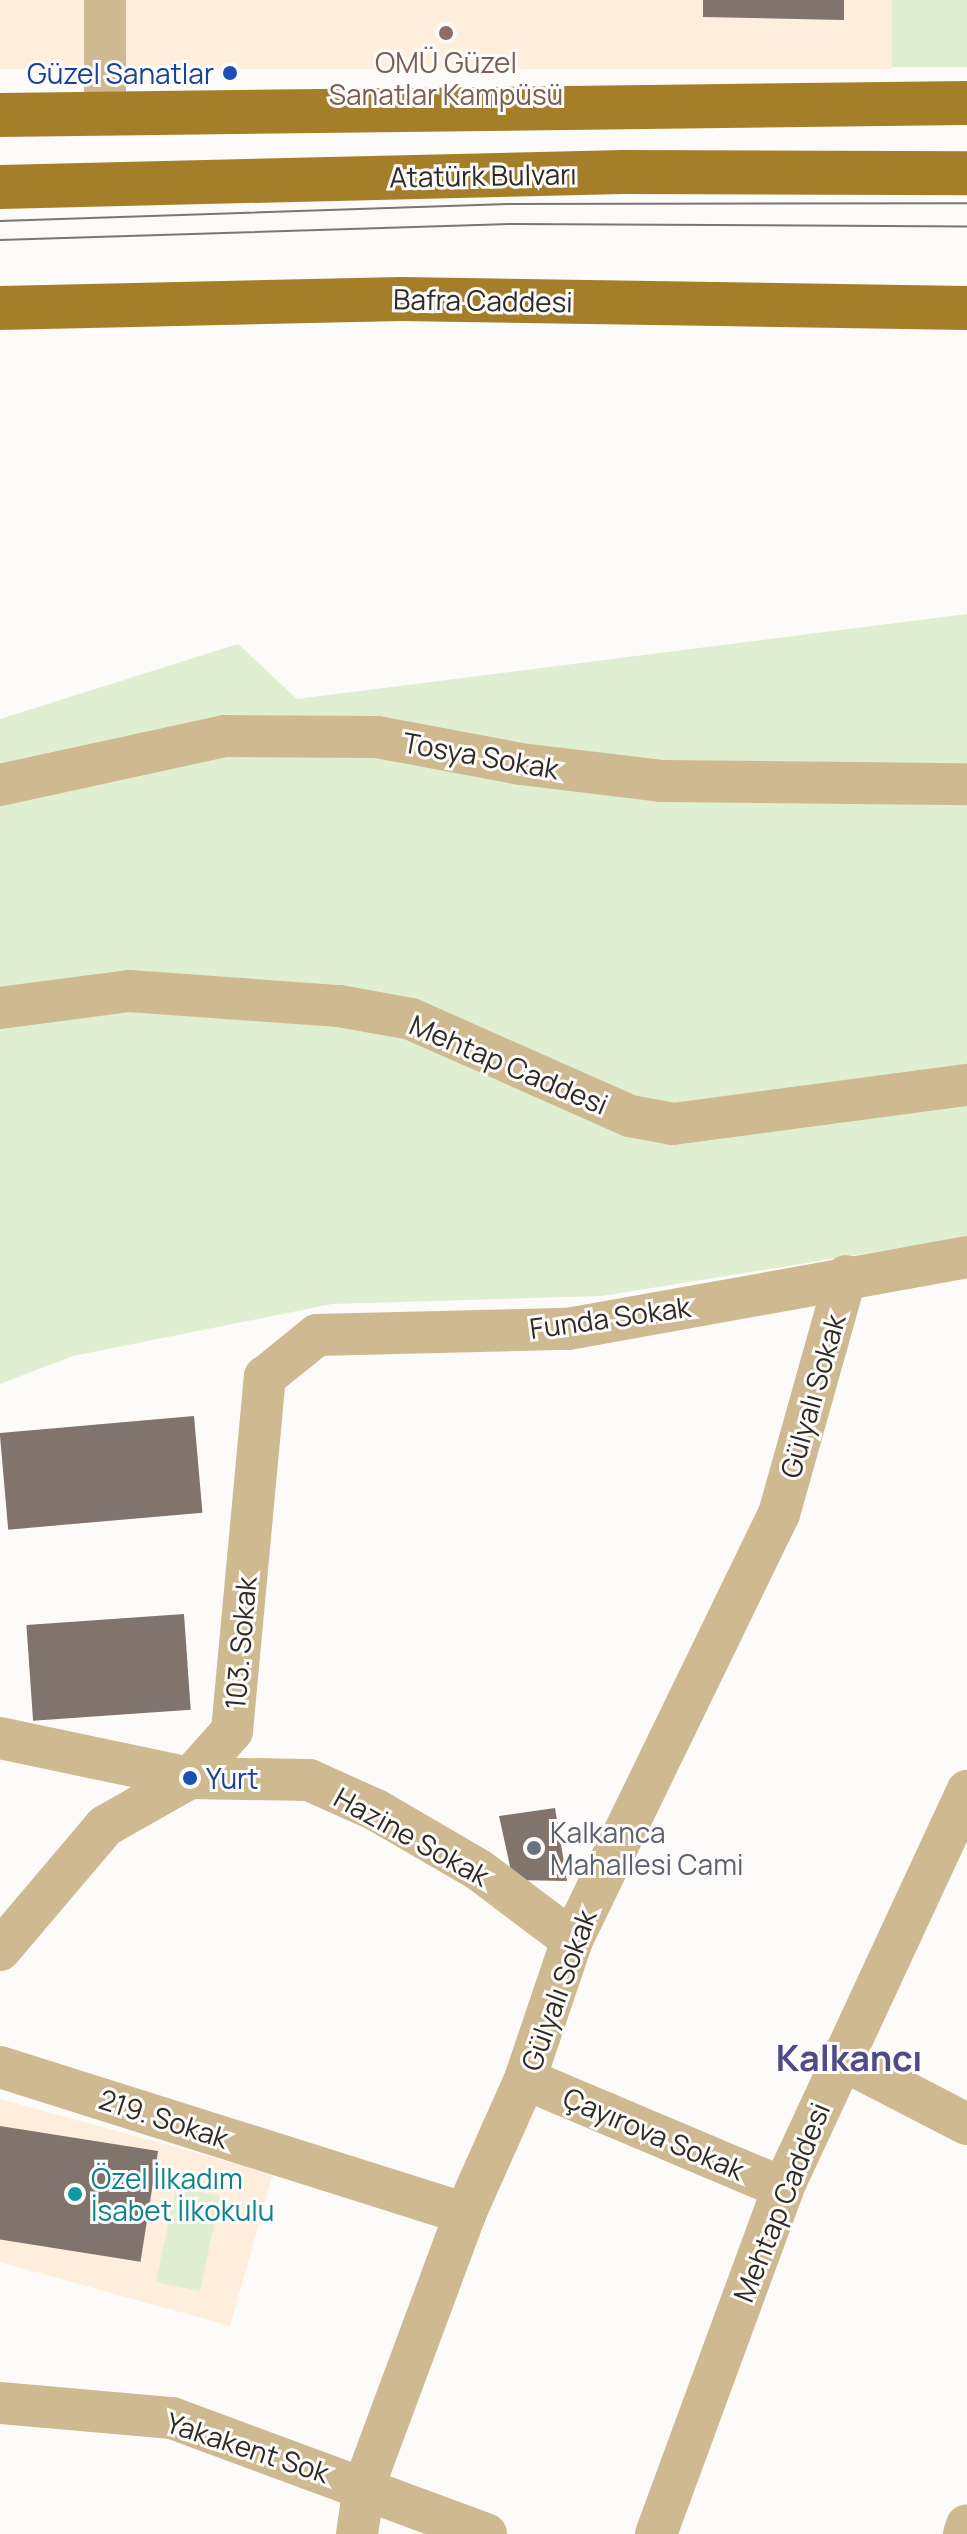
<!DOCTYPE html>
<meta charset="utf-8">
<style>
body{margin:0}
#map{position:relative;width:967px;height:2534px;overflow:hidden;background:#fdfbf9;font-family:Manrope,sans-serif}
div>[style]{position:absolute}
.built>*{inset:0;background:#feeedb;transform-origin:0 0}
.green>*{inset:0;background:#e0eed1;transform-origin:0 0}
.building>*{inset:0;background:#81746c;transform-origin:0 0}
.minor>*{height:42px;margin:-21px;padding:0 21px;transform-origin:21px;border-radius:21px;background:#ceb991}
.major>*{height:44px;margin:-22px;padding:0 22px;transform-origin:22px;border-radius:22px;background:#a57e29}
.tram>*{height:2px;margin:-1px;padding:0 1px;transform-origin:1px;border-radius:1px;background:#797673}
.dots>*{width:22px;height:22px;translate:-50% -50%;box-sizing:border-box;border:4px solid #fdfbf9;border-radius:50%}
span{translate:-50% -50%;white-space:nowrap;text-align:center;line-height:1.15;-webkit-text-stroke:6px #fdfbf9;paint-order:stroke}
.education-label{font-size:28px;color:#785e54}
.transit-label{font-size:28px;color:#164399}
.right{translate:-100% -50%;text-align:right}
.left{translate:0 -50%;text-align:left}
.street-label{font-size:28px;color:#2e2b26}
.worship-label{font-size:28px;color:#5b616d}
.culture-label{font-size:28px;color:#0d838f}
.district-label{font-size:36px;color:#4f4a88;font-weight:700}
</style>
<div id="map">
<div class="built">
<div style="left:0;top:0;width:892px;height:69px"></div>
<div style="clip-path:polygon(0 2099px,273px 2174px,230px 2326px,0 2262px)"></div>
</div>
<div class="green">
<div style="left:892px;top:0;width:75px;height:67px"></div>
<div style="clip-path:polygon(967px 614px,967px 1237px,602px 1296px,332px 1304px,73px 1356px,0 1384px,0 719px,238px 644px,297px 699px)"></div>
<div style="left:176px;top:2187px;width:45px;height:97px;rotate:12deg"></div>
</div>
<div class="building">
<div style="clip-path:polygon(703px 0,844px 0,844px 20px,703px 17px)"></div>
<div style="left:194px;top:1416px;width:97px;height:195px;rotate:85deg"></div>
<div style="left:184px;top:1614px;width:96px;height:158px;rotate:86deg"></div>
<div style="clip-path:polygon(555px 1808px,567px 1881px,513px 1880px,499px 1816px)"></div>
<div style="left:0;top:2126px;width:160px;height:112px;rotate:9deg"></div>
</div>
<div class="minor">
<div style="left:105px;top:0;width:112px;rotate:90deg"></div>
<div style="left:0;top:785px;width:230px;rotate:-12.3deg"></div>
<div style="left:225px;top:736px;width:152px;rotate:0.4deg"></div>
<div style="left:377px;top:737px;width:147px;rotate:10.6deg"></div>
<div style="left:521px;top:764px;width:141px;rotate:6.9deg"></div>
<div style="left:661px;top:781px;width:306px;rotate:0.6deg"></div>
<div style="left:0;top:1008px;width:130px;rotate:-7.5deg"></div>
<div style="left:129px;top:991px;width:211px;rotate:4.1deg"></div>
<div style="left:339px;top:1006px;width:73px;rotate:10.2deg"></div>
<div style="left:411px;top:1019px;width:240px;rotate:23.9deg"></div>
<div style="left:630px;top:1116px;width:44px;rotate:10.5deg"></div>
<div style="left:673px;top:1124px;width:297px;rotate:-7.6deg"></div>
<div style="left:0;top:1738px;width:194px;rotate:11.9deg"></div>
<div style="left:190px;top:1778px;width:119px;rotate:1deg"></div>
<div style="left:309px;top:1780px;width:73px;rotate:24.1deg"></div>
<div style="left:376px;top:1810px;width:119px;rotate:30.2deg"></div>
<div style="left:479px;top:1870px;width:116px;rotate:37deg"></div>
<div style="left:0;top:1950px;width:162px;rotate:-49.7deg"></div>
<div style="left:105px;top:1826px;width:98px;rotate:-29.5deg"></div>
<div style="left:190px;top:1778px;width:63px;rotate:-48.2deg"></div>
<div style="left:232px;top:1731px;width:356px;rotate:-84.7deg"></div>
<div style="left:265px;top:1377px;width:67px;rotate:-38.9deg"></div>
<div style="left:317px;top:1335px;width:251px;rotate:-1.4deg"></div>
<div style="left:568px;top:1329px;width:405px;rotate:-10.2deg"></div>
<div style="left:839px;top:2058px;width:144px;rotate:27.3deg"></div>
<div style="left:0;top:2067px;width:488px;rotate:17.5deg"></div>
<div style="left:525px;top:2079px;width:280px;rotate:22.9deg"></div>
<div style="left:0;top:2403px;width:173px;rotate:5deg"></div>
<div style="left:172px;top:2418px;width:335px;rotate:20.3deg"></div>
<div style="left:357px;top:2534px;width:49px;rotate:-81.7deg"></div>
<div style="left:364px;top:2486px;width:290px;rotate:-69.6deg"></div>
<div style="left:465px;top:2214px;width:148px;rotate:-66deg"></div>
<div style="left:525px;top:2079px;width:147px;rotate:-71.3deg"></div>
<div style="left:572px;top:1940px;width:474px;rotate:-64.1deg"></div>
<div style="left:779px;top:1514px;width:247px;rotate:-74.3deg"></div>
<div style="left:656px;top:2534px;width:369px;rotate:-69.8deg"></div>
<div style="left:783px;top:2188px;width:438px;rotate:-65.1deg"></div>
<div style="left:964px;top:2534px;width:9px;rotate:-72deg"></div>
</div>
<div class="major">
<div style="left:0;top:115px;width:967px;rotate:-0.71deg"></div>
<div style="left:0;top:187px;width:623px;rotate:-1.38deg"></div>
<div style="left:623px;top:172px;width:344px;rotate:0.2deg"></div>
<div style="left:0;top:308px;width:401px;rotate:-1.3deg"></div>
<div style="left:401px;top:299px;width:566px;rotate:0.91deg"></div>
</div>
<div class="tram">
<div style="left:0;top:221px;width:508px;rotate:-1.92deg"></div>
<div style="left:508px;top:204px;width:459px;rotate:-0.1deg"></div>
<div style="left:0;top:240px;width:512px;rotate:-1.79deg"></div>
<div style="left:512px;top:224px;width:455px;rotate:0.3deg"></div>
</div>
<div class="dots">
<div style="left:446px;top:33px;background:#8d6e63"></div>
<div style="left:230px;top:73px;background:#1a4fb4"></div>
<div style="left:190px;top:1778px;background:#1a4fb4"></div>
<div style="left:534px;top:1848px;background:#6b7280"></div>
<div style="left:75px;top:2194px;background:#0f9aa8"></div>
</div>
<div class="education-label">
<span style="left:446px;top:78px">OMÜ Güzel<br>Sanatlar Kampüsü</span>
</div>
<div class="transit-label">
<span class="right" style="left:214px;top:73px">Güzel Sanatlar</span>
<span class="left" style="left:206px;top:1778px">Yurt</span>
</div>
<div class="street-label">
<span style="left:483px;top:175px;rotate:-1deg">Atatürk Bulvarı</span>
<span style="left:483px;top:300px;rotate:1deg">Bafra Caddesi</span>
<span style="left:481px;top:755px;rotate:10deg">Tosya Sokak</span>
<span style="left:509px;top:1064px;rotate:23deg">Mehtap Caddesi</span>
<span style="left:610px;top:1317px;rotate:-8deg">Funda Sokak</span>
<span style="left:812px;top:1396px;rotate:-74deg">Gülyalı Sokak</span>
<span style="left:240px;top:1643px;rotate:-85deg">103. Sokak</span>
<span style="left:412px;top:1836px;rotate:29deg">Hazine Sokak</span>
<span style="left:558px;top:1990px;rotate:-70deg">Gülyalı Sokak</span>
<span style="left:164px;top:2118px;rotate:18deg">219. Sokak</span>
<span style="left:654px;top:2133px;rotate:23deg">Çayırova Sokak</span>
<span style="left:781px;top:2202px;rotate:-68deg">Mehtap Caddesi</span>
<span style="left:248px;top:2447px;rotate:18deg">Yakakent Sok</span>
</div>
<div class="worship-label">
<span class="left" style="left:550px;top:1848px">Kalkanca<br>Mahallesi Cami</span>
</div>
<div class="culture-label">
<span class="left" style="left:91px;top:2194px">Özel İlkadım<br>İsabet İlkokulu</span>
</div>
<div class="district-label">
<span style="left:849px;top:2058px">Kalkancı</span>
</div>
</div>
